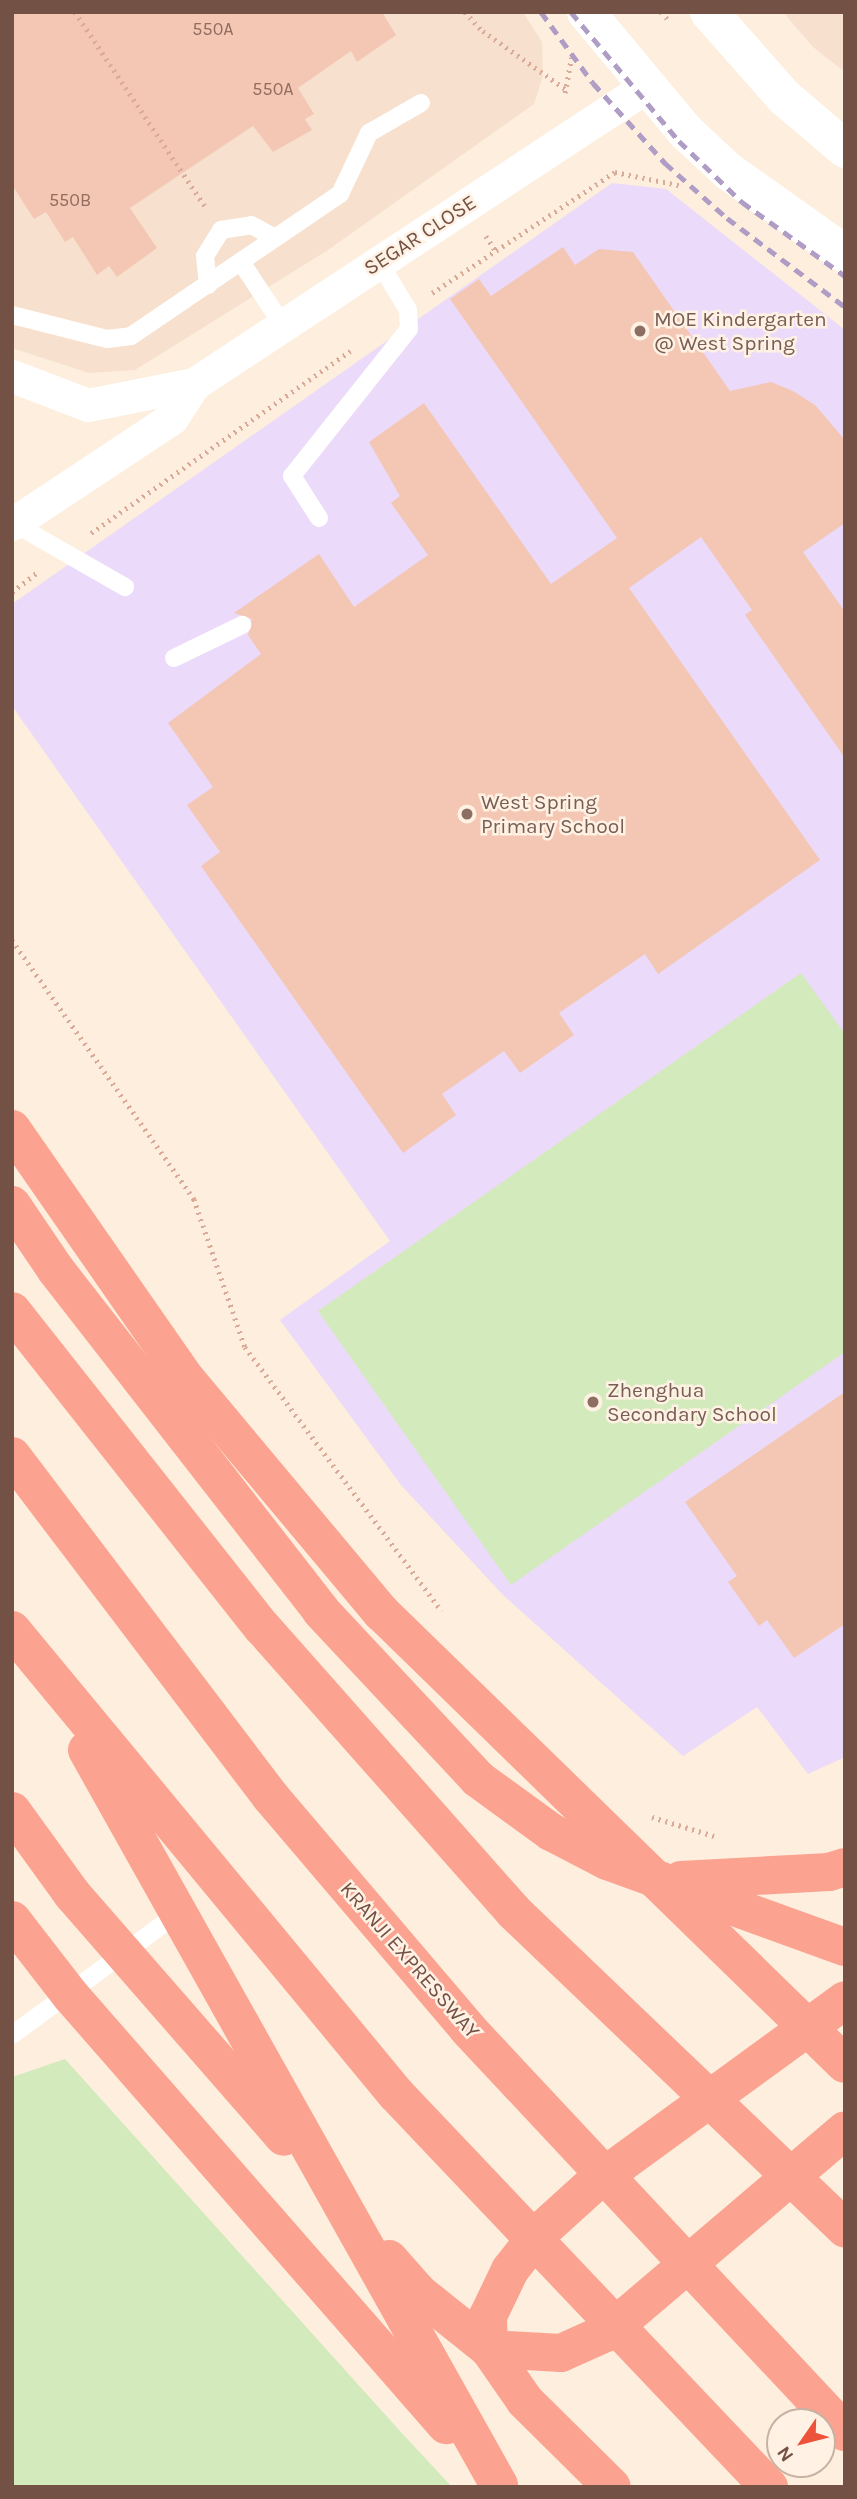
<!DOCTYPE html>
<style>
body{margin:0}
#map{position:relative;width:857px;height:2499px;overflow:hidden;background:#fdeedd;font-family:Karla,sans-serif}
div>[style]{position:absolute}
.residential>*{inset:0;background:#f7e1ce}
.education>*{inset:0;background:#ebdaf9}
.green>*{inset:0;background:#d3eabc}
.building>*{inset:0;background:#f3c7b3}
.path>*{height:4.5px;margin-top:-2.25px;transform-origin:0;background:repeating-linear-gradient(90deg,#d8aa97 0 2px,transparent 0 7px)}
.service>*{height:18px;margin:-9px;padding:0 9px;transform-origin:9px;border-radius:9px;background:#fff}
.minor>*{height:33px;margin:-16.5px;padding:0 16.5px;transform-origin:16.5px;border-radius:16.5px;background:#fff}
.secondary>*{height:38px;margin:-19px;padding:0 19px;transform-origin:19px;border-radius:19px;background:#fff}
.motorway>*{height:38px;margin:-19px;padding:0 19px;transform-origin:19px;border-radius:19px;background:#fba290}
.rail>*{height:5px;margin-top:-2.5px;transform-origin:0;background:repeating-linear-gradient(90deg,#af9dc5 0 10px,transparent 0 17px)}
.dots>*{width:19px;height:19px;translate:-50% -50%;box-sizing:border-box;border:4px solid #fff2e4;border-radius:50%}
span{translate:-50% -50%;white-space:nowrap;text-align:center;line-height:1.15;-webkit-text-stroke:5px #fff2e4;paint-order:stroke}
.number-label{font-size:18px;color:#936e60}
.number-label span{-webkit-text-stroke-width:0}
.street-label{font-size:21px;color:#735145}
.education-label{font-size:21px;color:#785e54}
.left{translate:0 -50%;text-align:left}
.frame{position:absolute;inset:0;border:14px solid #735145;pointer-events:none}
.north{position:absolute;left:766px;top:2408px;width:70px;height:70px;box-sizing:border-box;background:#fff2e4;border:2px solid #c7b2a4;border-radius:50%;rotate:235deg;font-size:19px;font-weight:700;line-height:28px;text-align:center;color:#735145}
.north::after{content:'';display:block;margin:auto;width:24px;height:32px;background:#ed533b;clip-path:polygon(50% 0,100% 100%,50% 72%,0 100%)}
</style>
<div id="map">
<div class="residential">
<div style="clip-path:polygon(12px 12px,523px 12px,542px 42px,543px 76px,534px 104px,328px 250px,135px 370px,89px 373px,12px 348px)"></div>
<div style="clip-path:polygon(783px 12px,845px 12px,845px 72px,813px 47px)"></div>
</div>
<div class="education">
<div style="clip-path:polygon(612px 183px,666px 189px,845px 330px,845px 1757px,808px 1774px,757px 1707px,683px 1756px,503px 1595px,401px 1485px,280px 1320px,390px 1241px,12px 706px,12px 604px)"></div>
</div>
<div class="green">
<div style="clip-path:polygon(801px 973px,845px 1034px,845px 1352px,511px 1585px,318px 1311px)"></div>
<div style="clip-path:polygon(65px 2059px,399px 2430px,452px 2487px,12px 2487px,12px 2077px)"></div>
</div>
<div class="building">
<div style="clip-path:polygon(12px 12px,382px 12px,396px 35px,357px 62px,351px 51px,298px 88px,314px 114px,305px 119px,312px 130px,273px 152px,253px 126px,130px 208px,157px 248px,117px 277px,109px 266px,97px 275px,73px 237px,65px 242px,46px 212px,34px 219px,12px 185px)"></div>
<div style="clip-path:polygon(563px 247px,575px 265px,599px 249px,633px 252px,730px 391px,771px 382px,793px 391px,815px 405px,845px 440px,845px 523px,803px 552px,845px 612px,845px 758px,745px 615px,752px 610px,701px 537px,629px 588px,820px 860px,658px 974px,645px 954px,559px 1013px,574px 1035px,520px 1073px,504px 1051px,442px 1094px,456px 1115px,403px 1153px,201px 866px,220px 852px,187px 805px,213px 787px,168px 723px,261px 654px,248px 635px,252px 619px,234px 613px,319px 554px,354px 607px,428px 555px,391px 503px,400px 496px,369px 442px,424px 403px,551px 584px,617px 538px,450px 299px,479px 279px,491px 296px)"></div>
<div style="clip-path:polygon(845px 1392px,845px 1624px,794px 1658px,767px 1620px,759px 1626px,728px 1582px,737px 1576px,685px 1502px)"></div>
</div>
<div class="path">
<div style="left:75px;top:12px;width:234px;rotate:56.2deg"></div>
<div style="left:465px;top:12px;width:26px;rotate:47deg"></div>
<div style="left:483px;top:31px;width:103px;rotate:35.1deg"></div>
<div style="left:661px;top:12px;width:13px;rotate:48deg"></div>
<div style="left:565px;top:93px;width:36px;rotate:-80deg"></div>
<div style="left:486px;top:236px;width:17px;rotate:57deg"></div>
<div style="left:432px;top:293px;width:219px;rotate:-33.5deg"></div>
<div style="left:615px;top:172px;width:69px;rotate:11.6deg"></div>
<div style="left:91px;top:533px;width:317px;rotate:-35.1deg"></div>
<div style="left:12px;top:592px;width:34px;rotate:-38deg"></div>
<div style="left:12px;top:940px;width:317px;rotate:54.9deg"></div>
<div style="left:194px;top:1199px;width:157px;rotate:71deg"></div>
<div style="left:245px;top:1347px;width:329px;rotate:53.3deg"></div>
<div style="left:652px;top:1817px;width:65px;rotate:17deg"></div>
</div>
<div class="service">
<div style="left:241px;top:262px;width:78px;rotate:56.5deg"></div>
<div style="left:208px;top:285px;width:29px;rotate:-96deg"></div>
<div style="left:205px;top:256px;width:31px;rotate:-58deg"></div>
<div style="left:221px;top:230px;width:30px;rotate:-9deg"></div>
<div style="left:251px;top:225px;width:27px;rotate:28deg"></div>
<div style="left:12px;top:315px;width:98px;rotate:14.2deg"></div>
<div style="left:107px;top:339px;width:24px;rotate:-7deg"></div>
<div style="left:131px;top:336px;width:253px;rotate:-34.2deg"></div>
<div style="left:340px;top:194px;width:68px;rotate:-64.6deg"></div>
<div style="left:369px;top:133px;width:60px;rotate:-30deg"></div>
<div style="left:319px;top:518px;width:50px;rotate:-122.7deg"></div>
<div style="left:292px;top:476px;width:188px;rotate:-51.5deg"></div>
<div style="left:409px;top:329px;width:19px;rotate:-93deg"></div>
<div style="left:408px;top:310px;width:56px;rotate:-121.1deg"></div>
<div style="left:15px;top:524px;width:127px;rotate:29.8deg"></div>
<div style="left:174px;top:658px;width:76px;rotate:-25.9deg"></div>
<div style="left:12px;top:2035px;width:205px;rotate:-36.3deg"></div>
</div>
<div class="minor">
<div style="left:12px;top:376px;width:81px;rotate:20.9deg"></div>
<div style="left:88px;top:405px;width:108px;rotate:-11.2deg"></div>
<div style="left:194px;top:384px;width:542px;rotate:-33.34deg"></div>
<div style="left:12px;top:524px;width:192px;rotate:-33.5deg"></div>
<div style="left:172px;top:418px;width:40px;rotate:-57.1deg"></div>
</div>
<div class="secondary">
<div style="left:586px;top:12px;width:156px;rotate:50.2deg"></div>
<div style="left:686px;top:132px;width:57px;rotate:42.9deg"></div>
<div style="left:728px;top:171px;width:143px;rotate:35.4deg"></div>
<div style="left:709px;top:12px;width:113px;rotate:48.6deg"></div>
<div style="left:784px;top:97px;width:80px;rotate:40.4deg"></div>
</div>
<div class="motorway">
<div style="left:12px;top:1129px;width:305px;rotate:55.2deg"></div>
<div style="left:186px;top:1379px;width:305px;rotate:50.1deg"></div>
<div style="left:382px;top:1613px;width:646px;rotate:44.25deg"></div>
<div style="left:12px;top:1205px;width:78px;rotate:55.9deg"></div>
<div style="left:56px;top:1270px;width:432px;rotate:52.1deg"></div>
<div style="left:321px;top:1611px;width:230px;rotate:46.9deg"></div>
<div style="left:478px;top:1779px;width:90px;rotate:36deg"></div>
<div style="left:551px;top:1832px;width:63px;rotate:27.4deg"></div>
<div style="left:607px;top:1861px;width:253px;rotate:19.9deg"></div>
<div style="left:12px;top:1311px;width:403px;rotate:51.7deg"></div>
<div style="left:262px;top:1627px;width:380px;rotate:48.5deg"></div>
<div style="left:514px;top:1912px;width:458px;rotate:43.7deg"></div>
<div style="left:12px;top:1456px;width:427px;rotate:52.8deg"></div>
<div style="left:270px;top:1796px;width:306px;rotate:49.6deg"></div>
<div style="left:468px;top:2029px;width:552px;rotate:46.91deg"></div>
<div style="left:12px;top:1630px;width:602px;rotate:50.39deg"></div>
<div style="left:396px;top:2094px;width:542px;rotate:46.5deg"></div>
<div style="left:87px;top:1750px;width:843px;rotate:60.73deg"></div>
<div style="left:12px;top:1811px;width:102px;rotate:54.1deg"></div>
<div style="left:72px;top:1894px;width:322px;rotate:48.9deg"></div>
<div style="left:681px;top:1880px;width:148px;rotate:-3.1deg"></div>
<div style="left:829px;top:1872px;width:17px;rotate:-17deg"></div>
<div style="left:12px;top:1920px;width:96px;rotate:52.2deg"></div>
<div style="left:71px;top:1996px;width:570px;rotate:48.84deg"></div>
<div style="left:389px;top:2259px;width:45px;rotate:48.6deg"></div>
<div style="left:419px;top:2293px;width:90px;rotate:38.7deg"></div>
<div style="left:489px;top:2349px;width:63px;rotate:55.3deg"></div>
<div style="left:525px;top:2401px;width:122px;rotate:44.7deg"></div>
<div style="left:489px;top:2349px;width:33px;rotate:-92deg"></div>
<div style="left:488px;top:2316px;width:51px;rotate:-64.4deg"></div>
<div style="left:510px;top:2270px;width:47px;rotate:-51.9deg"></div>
<div style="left:539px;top:2233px;width:73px;rotate:-42.2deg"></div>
<div style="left:593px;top:2184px;width:312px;rotate:-36.1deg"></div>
<div style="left:489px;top:2349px;width:72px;rotate:3.2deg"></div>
<div style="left:561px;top:2353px;width:51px;rotate:-24.1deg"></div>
<div style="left:608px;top:2332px;width:311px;rotate:-40.4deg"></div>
</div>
<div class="rail">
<div style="left:541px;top:12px;width:88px;rotate:53.8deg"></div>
<div style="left:593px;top:83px;width:108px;rotate:48deg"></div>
<div style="left:665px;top:163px;width:83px;rotate:41.6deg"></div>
<div style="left:727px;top:218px;width:148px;rotate:37deg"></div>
<div style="left:571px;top:12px;width:168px;rotate:50.1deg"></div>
<div style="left:679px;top:141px;width:88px;rotate:44.1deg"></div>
<div style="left:742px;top:202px;width:127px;rotate:35.7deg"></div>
</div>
<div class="dots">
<div style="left:640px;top:331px;background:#8d6e63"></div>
<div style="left:467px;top:814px;background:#8d6e63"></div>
<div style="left:593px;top:1402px;background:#8d6e63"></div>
</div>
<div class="number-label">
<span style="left:213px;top:29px">550A</span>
<span style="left:273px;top:89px">550A</span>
<span style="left:70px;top:200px">550B</span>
</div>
<div class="street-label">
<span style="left:420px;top:235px;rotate:-33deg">SEGAR CLOSE</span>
<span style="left:410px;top:1960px;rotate:49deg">KRANJI EXPRESSWAY</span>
</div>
<div class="education-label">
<span class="left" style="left:654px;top:331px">MOE Kindergarten<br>@ West Spring</span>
<span class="left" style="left:481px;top:814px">West Spring<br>Primary School</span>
<span class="left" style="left:607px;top:1402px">Zhenghua<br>Secondary School</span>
</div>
<div class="frame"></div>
<div class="north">N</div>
</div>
